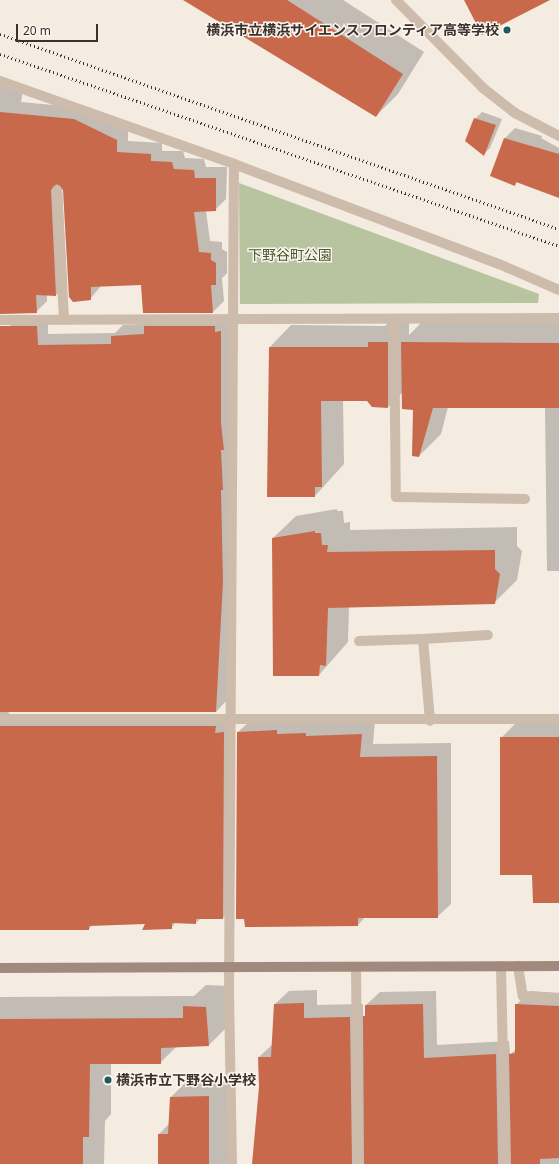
<!DOCTYPE html>
<meta charset="utf-8">
<style>
body{margin:0}
#map{position:relative;width:559px;height:1164px;overflow:hidden;background:#f4ebe1;font-family:"Noto Sans","Noto Sans JP",sans-serif}
div>[style]{position:absolute}
.green>*{inset:0;background:#b8c4a0}
.shadow>*{inset:0;background:#0003}
.building>*{inset:0;background:#c8694b}
.lane>*{height:10px;margin:-5px;padding:0 5px;transform-origin:5px;border-radius:5px;background:#cdbbac}
.street>*{height:10px;margin:-5px;padding:0 5px;transform-origin:5px;border-radius:5px;background:#cdbbac}
.secondary>*{height:10px;margin:-5px;padding:0 5px;transform-origin:5px;border-radius:5px;background:#a18a7d}
.rail>*{height:3px;margin-top:-1.5px;transform-origin:0;background:repeating-linear-gradient(90deg,#3b302b 0 1px,transparent 0 4px)}
.dots>*{width:11px;height:11px;translate:-50% -50%;box-sizing:border-box;border:2px solid #fbf5ee;border-radius:50%}
span{translate:-50% -50%;white-space:nowrap;text-align:center;line-height:1.15;-webkit-text-stroke:3px #fbf5ee;paint-order:stroke}
.poi-label{font-size:14px;color:#3b302b;font-weight:700}
.right{translate:-100% -50%;text-align:right}
.left{translate:0 -50%;text-align:left}
.park-label{font-size:14px;color:#4a5a2e}
.scale{position:absolute;left:16px;top:24px;width:82px;height:18px;box-sizing:border-box;border:2px solid #3b302b;border-top:0;padding-left:5px;font-size:12px;line-height:14px;white-space:nowrap;color:#3b302b;-webkit-text-stroke:3px #fbf5ee;paint-order:stroke}
</style>
<div id="map">
<div class="green">
<div style="clip-path:polygon(239px 183px,539px 294px,538px 303px,240px 304px)"></div>
</div>
<div class="shadow">
<div style="clip-path:polygon(198px 0,343px 0,424px 52px,398px 94px,376px 116px)"></div>
<div style="clip-path:polygon(0 82px,23px 89px,21px 102px,85px 108px,128px 129px,128px 141px,162px 143px,162px 151px,183px 151px,185px 158px,204px 159px,206px 167px,227px 167px,226px 199px,215px 210px,206px 211px,210px 241px,222px 242px,222px 249px,227px 252px,227px 273px,222px 278px,224px 301px,213px 312px,144px 312px,142px 284px,101px 286px,90px 299px,64px 189px,62px 187px,67px 284px,56px 295px,47px 295px,47px 301px,36px 312px,0 271px)"></div>
<div style="clip-path:polygon(482px 112px,502px 119px,490px 148px,484px 154px,475px 119px)"></div>
<div style="clip-path:polygon(515px 128px,542px 136px,541px 138px,559px 148px,559px 196px,518px 181px,515px 185px,505px 138px)"></div>
<div style="clip-path:polygon(48px 316px,48px 334px,115px 333px,123px 325px,232px 320px,227px 700px,216px 712px,8px 712px,11px 715px,226px 715px,234px 907px,223px 918px,201px 918px,196px 923px,176px 922px,171px 928px,146px 923px,93px 924px,89px 929px,0 929px,0 329px,7px 329px,14px 322px)"></div>
<div style="clip-path:polygon(391px 320px,409px 320px,409px 335px,424px 320px,559px 321px,559px 571px,547px 571px,545px 407px,448px 407px,441px 434px,419px 456px,414px 409px,402px 393px,388px 407px,372px 406px,368px 400px,343px 400px,344px 464px,315px 496px,270px 347px,291px 325px,385px 326px)"></div>
<div style="clip-path:polygon(337px 509px,337px 511px,343px 511px,344px 523px,350px 522px,350px 530px,517px 527px,517px 546px,522px 551px,517px 580px,494px 603px,349px 606px,348px 642px,319px 675px,273px 538px,296px 516px)"></div>
<div style="clip-path:polygon(559px 715px,559px 902px,533px 874px,501px 738px,523px 716px)"></div>
<div style="clip-path:polygon(252px 719px,375px 720px,373px 744px,451px 743px,451px 904px,437px 917px,365px 917px,358px 925px,238px 732px)"></div>
<div style="clip-path:polygon(206px 985px,228px 986px,231px 1023px,209px 1045px,177px 1046px,160px 1063px,111px 1063px,111px 1114px,105px 1121px,104px 1164px,0 1164px,0 997px,194px 996px)"></div>
<div style="clip-path:polygon(317px 990px,317px 1005px,363px 1004px,363px 1017px,366px 1014px,366px 1005px,380px 992px,436px 991px,437px 1045px,509px 1041px,510px 1055px,516px 1049px,516px 1005px,530px 991px,559px 993px,559px 1164px,253px 1164px,260px 1087px,259px 1057px,273px 1044px,275px 1004px,289px 991px)"></div>
<div style="clip-path:polygon(227px 1078px,227px 1164px,159px 1164px,159px 1134px,169px 1124px,171px 1097px,189px 1079px)"></div>
</div>
<div class="building">
<div style="clip-path:polygon(183px 0,287px 0,403px 74px,376px 117px)"></div>
<div style="clip-path:polygon(464px 0,550px 0,482px 35px)"></div>
<div style="clip-path:polygon(0 112px,74px 119px,117px 140px,117px 152px,151px 154px,151px 161px,172px 162px,174px 169px,194px 170px,195px 178px,216px 178px,216px 211px,194px 212px,199px 252px,211px 253px,211px 260px,216px 263px,216px 285px,211px 285px,213px 313px,143px 313px,141px 285px,91px 287px,91px 300px,73px 302px,69px 297px,63px 190px,57px 184px,51px 190px,56px 296px,36px 295px,37px 313px,0 314px)"></div>
<div style="clip-path:polygon(474px 118px,496px 125px,484px 156px,465px 141px)"></div>
<div style="clip-path:polygon(504px 138px,559px 154px,559px 198px,516px 182px,515px 186px,490px 176px)"></div>
<div style="clip-path:polygon(0 326px,37px 326px,38px 345px,111px 344px,111px 336px,144px 334px,144px 326px,215px 326px,215px 332px,221px 331px,221px 423px,224px 450px,221px 450px,223px 490px,221px 490px,223px 582px,216px 712px,0 712px)"></div>
<div style="clip-path:polygon(368px 342px,388px 342px,388px 408px,372px 407px,367px 401px,321px 401px,322px 487px,315px 487px,315px 497px,267px 497px,269px 347px,368px 347px)"></div>
<div style="clip-path:polygon(401px 342px,559px 343px,559px 408px,433px 408px,419px 457px,412px 456px,413px 410px,402px 409px)"></div>
<div style="clip-path:polygon(315px 531px,315px 533px,321px 533px,322px 545px,328px 545px,327px 552px,495px 550px,495px 569px,500px 574px,495px 604px,328px 608px,326px 666px,320px 665px,319px 676px,273px 676px,272px 538px)"></div>
<div style="clip-path:polygon(0 726px,216px 726px,215px 733px,224px 732px,223px 919px,196px 919px,196px 924px,172px 923px,172px 929px,142px 930px,145px 924px,89px 926px,89px 930px,0 930px)"></div>
<div style="clip-path:polygon(277px 730px,277px 734px,306px 733px,306px 736px,362px 734px,360px 757px,437px 756px,438px 918px,358px 918px,358px 926px,245px 927px,244px 919px,236px 919px,237px 732px)"></div>
<div style="clip-path:polygon(500px 737px,559px 737px,559px 903px,533px 903px,532px 875px,500px 875px)"></div>
<div style="clip-path:polygon(304px 1003px,304px 1018px,350px 1017px,352px 1164px,252px 1164px,259px 1087px,258px 1057px,271px 1057px,274px 1004px)"></div>
<div style="clip-path:polygon(423px 1004px,424px 1058px,496px 1054px,498px 1164px,364px 1164px,363px 1016px,365px 1016px,365px 1005px)"></div>
<div style="clip-path:polygon(515px 1004px,559px 1006px,559px 1158px,540px 1159px,540px 1164px,511px 1164px,509px 1054px,515px 1053px)"></div>
<div style="clip-path:polygon(183px 1006px,206px 1007px,209px 1046px,161px 1048px,161px 1064px,90px 1064px,89px 1137px,83px 1137px,83px 1164px,0 1164px,0 1019px,183px 1018px)"></div>
<div style="clip-path:polygon(209px 1096px,209px 1164px,158px 1164px,158px 1134px,168px 1134px,170px 1097px)"></div>
</div>
<div class="lane">
<div style="left:394px;top:320px;width:177px;rotate:89.4deg"></div>
<div style="left:396px;top:497px;width:129px;rotate:0.9deg"></div>
<div style="left:423px;top:639px;width:65px;rotate:-3.5deg"></div>
<div style="left:359px;top:641px;width:64px;rotate:-1.8deg"></div>
<div style="left:423px;top:639px;width:82px;rotate:85.1deg"></div>
<div style="left:501px;top:966px;width:198px;rotate:88.8deg"></div>
<div style="left:518px;top:966px;width:30px;rotate:81deg"></div>
<div style="left:523px;top:996px;width:36px;rotate:3deg"></div>
<div style="left:356px;top:967px;width:197px;rotate:89.4deg"></div>
</div>
<div class="street">
<div style="left:396px;top:0;width:124px;rotate:45.3deg"></div>
<div style="left:483px;top:88px;width:41px;rotate:38deg"></div>
<div style="left:515px;top:113px;width:50px;rotate:27.6deg"></div>
<div style="left:0;top:81px;width:248px;rotate:19.5deg"></div>
<div style="left:234px;top:164px;width:283px;rotate:20.7deg"></div>
<div style="left:499px;top:264px;width:65px;rotate:23.4deg"></div>
<div style="left:57px;top:190px;width:130px;rotate:86.9deg"></div>
<div style="left:0;top:320px;width:559px;rotate:-0.2deg"></div>
<div style="left:0;top:719px;width:559px"></div>
<div style="left:232px;top:1164px;width:169px;rotate:-91deg"></div>
<div style="left:229px;top:995px;width:831px;rotate:-89.66deg"></div>
</div>
<div class="secondary">
<div style="left:0;top:968px;width:559px;rotate:-0.2deg"></div>
</div>
<div class="rail">
<div style="left:0;top:34px;width:592px;rotate:19.23deg"></div>
<div style="left:0;top:54px;width:591px;rotate:18.96deg"></div>
</div>
<div class="dots">
<div style="left:507px;top:30px;background:#1f5a5e"></div>
<div style="left:108px;top:1080px;background:#1f5a5e"></div>
</div>
<div class="poi-label">
<span class="right" style="left:499px;top:30px">横浜市立横浜サイエンスフロンティア高等学校</span>
<span class="left" style="left:116px;top:1080px">横浜市立下野谷小学校</span>
</div>
<div class="park-label">
<span style="left:290px;top:255px">下野谷町公園</span>
</div>
<div class="scale">20 m</div>
</div>
